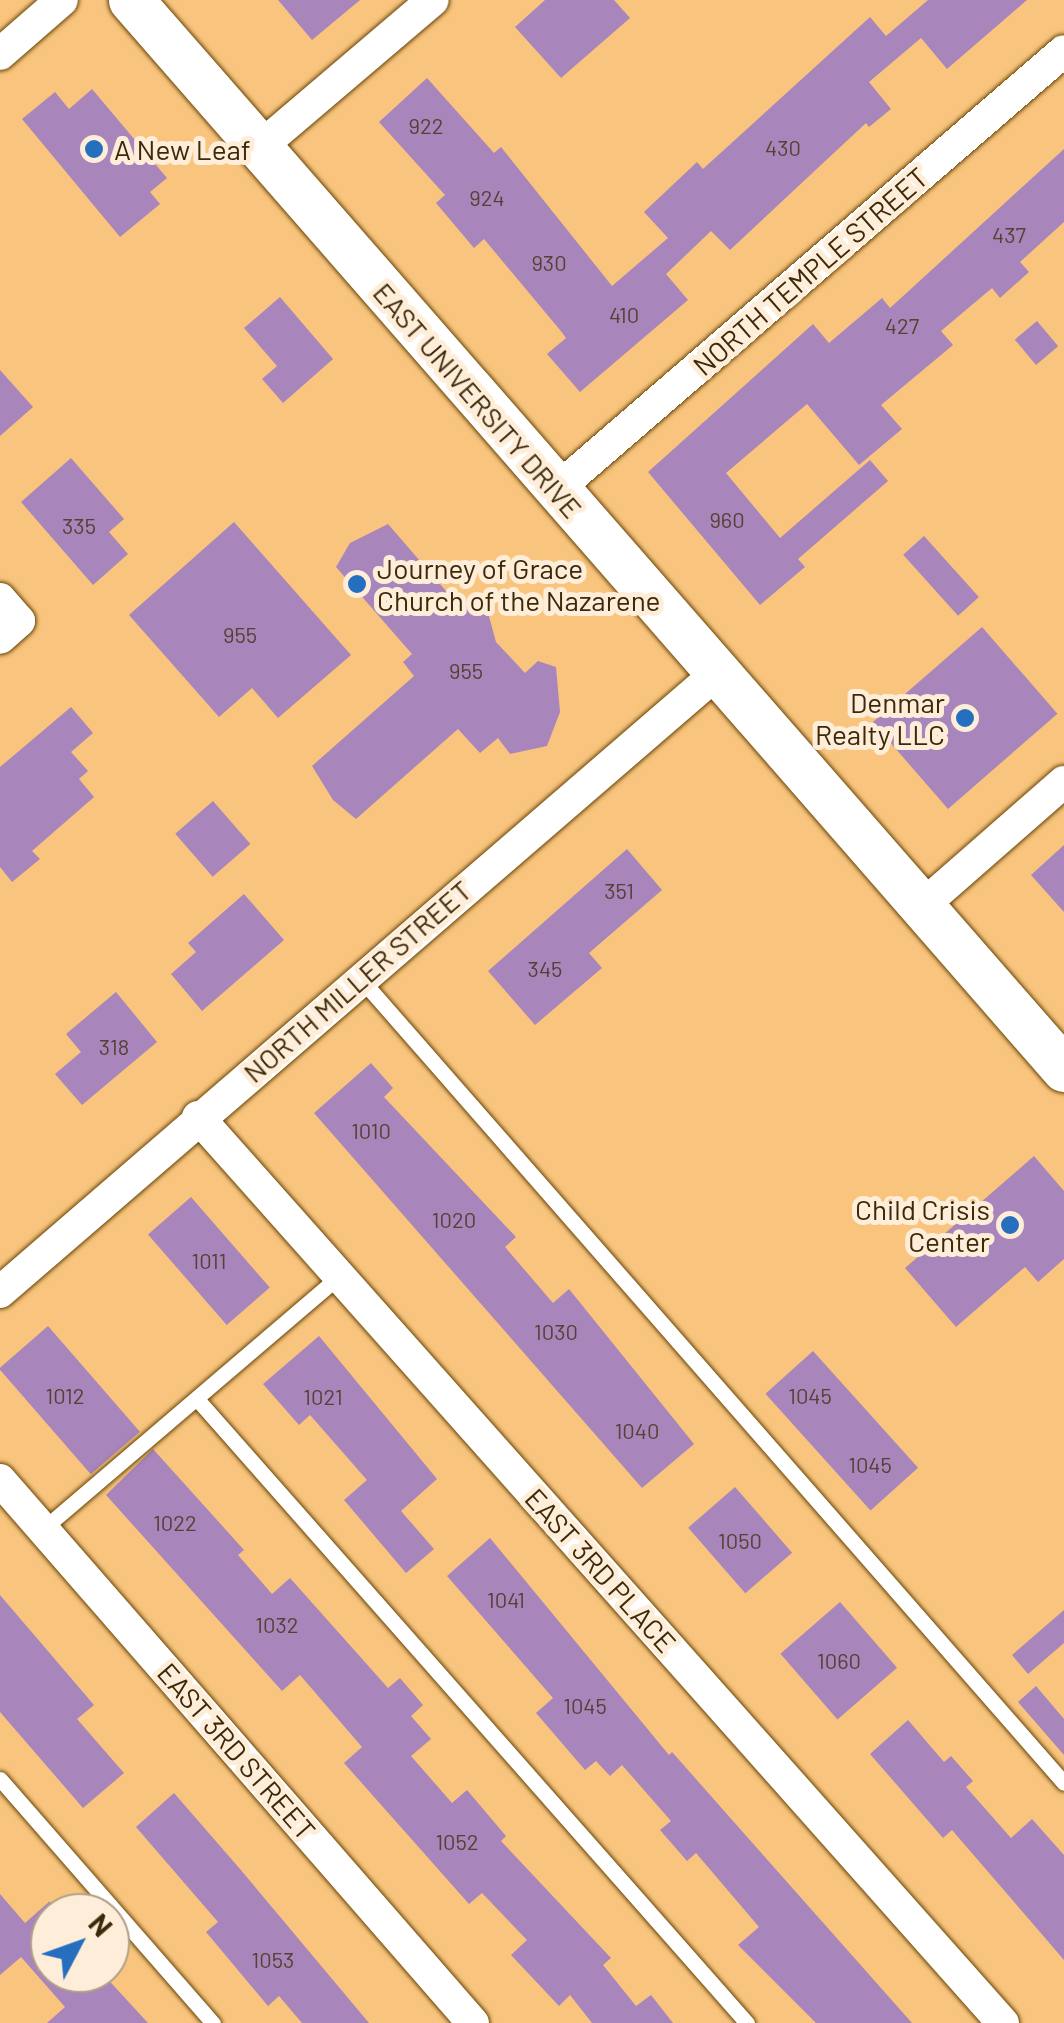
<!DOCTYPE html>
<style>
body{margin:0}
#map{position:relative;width:1064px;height:2023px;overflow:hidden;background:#f9c57e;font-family:Barlow,sans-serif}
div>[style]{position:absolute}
.building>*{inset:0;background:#a885ba;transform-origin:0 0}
.roads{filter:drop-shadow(0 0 2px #684406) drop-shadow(0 0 2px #684406)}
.lane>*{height:15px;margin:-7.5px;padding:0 7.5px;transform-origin:7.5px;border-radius:7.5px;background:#fff}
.street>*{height:32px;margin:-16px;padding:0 16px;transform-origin:16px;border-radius:16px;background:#fff}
.secondary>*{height:45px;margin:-22.5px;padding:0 22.5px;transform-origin:22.5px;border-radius:22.5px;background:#fff}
.dots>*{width:28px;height:28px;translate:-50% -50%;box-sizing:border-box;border:5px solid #fdedd9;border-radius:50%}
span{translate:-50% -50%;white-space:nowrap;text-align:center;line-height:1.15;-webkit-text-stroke:10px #fdedd9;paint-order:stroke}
.number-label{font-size:22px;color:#584036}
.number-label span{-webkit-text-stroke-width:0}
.poi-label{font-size:28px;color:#3d290a}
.left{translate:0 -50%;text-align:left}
.right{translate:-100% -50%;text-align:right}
.street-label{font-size:28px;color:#3d290a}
.north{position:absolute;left:30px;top:1893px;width:100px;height:100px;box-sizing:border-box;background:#fdedd9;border:2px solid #b09f86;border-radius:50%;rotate:49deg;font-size:28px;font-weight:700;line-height:40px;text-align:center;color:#3d290a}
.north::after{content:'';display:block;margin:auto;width:35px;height:45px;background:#266fbf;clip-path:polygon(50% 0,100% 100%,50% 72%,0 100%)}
</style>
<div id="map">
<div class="building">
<div style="clip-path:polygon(278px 0,360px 0,312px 40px)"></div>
<div style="clip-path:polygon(545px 0,614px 0,630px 18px,561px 78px,515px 27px)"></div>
<div style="clip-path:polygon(928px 0,1027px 0,947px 69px,921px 38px,869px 82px,891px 109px,869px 127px,866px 123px,730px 250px,711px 231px,666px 274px,688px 300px,580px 392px,547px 354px,566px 338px,560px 330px,484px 239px,474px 248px,436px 203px,445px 195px,379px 122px,427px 78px,494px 153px,501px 147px,612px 286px,668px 238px,644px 212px,697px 162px,703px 169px,870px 17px,886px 36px)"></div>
<div style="clip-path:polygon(92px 89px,167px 178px,150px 192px,160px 204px,120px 237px,22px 119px,55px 92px,69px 109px)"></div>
<div style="clip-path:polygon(1064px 149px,1064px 222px,1020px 262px,1029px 272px,1000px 298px,992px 288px,941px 331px,953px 345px,881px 405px,902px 429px,859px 465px,807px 404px,726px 473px,780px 538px,870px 460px,888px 481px,798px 559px,805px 567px,760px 605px,648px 472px,813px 324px,829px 343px,882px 298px,890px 308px)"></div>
<div style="clip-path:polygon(280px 297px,333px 359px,283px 403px,262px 379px,277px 366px,244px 328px)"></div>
<div style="left:1037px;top:321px;width:33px;height:29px;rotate:50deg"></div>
<div style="clip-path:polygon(0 370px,33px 407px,0 436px)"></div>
<div style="clip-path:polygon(71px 458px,124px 519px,109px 532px,128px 554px,93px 585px,21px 502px)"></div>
<div style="clip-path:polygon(234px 522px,351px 655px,278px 718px,252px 688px,219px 717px,129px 615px)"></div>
<div style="clip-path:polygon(388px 524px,459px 606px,467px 599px,487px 609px,496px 642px,525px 673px,538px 661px,556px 667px,560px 712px,547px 746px,510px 754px,498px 738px,480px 753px,458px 729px,356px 819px,333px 800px,312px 766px,414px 676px,403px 662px,412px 654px,336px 567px,350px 543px)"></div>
<div style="left:924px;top:536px;width:82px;height:28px;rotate:48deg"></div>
<div style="left:982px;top:627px;width:115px;height:145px;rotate:49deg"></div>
<div style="clip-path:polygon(71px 707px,93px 733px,71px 752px,88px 771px,79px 779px,94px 797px,32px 851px,40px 859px,12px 882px,0 867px,0 767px)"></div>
<div style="left:213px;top:801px;width:57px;height:50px;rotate:49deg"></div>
<div style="clip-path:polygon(1064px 845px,1064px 912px,1031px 875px)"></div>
<div style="clip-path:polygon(627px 849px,662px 890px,589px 953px,602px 968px,535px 1025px,488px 971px)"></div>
<div style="clip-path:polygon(244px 894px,284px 940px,202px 1011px,171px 974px,196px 952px,188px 943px)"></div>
<div style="clip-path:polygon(116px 992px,157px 1042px,82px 1105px,55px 1074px,81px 1052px,66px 1034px)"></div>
<div style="clip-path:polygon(371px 1063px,393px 1088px,384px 1097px,516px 1237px,505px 1247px,553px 1303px,569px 1289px,694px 1444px,642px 1488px,314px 1113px)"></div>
<div style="clip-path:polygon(1034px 1156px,1064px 1191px,1064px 1259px,1038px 1282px,1025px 1267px,956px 1327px,905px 1268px)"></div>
<div style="left:191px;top:1197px;width:120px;height:57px;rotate:49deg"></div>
<div style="left:48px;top:1326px;width:140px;height:65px;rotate:49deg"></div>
<div style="clip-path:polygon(319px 1336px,437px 1479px,401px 1511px,434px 1549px,406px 1573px,344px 1500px,367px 1480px,310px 1415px,299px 1425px,263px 1384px)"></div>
<div style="left:813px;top:1351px;width:157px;height:64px;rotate:48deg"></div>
<div style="clip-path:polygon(153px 1449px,244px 1550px,238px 1555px,272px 1594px,290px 1578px,388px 1688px,400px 1678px,423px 1705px,411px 1716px,431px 1739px,411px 1756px,452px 1803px,467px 1790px,506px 1836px,501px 1841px,611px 1958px,603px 1965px,636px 2006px,651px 1995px,673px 2023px,592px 2023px,570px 1995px,559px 2006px,511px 1955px,527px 1940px,482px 1893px,469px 1904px,344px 1763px,362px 1747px,300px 1675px,282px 1691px,106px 1495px)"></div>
<div style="left:735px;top:1487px;width:87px;height:62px;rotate:49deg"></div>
<div style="clip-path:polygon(490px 1538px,669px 1755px,672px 1752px,912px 2023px,816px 2023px,738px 1945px,759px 1927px,696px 1853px,687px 1861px,660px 1830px,671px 1821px,622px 1765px,610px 1776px,596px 1761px,585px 1770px,536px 1713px,553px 1698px,447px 1576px)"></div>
<div style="clip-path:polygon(0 1595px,94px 1705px,77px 1719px,124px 1773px,83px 1808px,0 1712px)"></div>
<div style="left:840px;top:1602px;width:87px;height:79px;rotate:49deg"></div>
<div style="clip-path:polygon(1064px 1610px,1064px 1643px,1028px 1674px,1012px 1655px)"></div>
<div style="clip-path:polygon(1036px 1686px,1064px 1719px,1064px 1755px,1018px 1702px)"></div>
<div style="clip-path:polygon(908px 1720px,944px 1762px,951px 1756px,973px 1781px,966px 1787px,1011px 1838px,1032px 1819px,1064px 1855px,1064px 1960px,952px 1830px,943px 1838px,870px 1754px)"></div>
<div style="clip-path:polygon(174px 1793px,240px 1869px,369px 2023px,302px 2023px,279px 1996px,268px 2006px,206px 1932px,218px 1922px,136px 1827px)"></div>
<div style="clip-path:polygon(0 1894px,25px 1923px,50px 1901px,50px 1973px,102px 1973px,148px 2023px,47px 2023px,65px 2007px,21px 1957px,0 1975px)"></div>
</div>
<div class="roads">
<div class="lane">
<div style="left:360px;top:978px;width:1069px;rotate:48.83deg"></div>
<div style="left:197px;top:1399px;width:832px;rotate:48.61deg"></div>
<div style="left:43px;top:1529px;width:389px;rotate:-40.5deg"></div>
<div style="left:0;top:1779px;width:324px;rotate:48.9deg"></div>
</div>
<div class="street">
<div style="left:0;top:54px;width:82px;rotate:-41.1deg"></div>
<div style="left:259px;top:148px;width:228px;rotate:-40.4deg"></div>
<div style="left:556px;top:490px;width:671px;rotate:-40.83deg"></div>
<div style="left:0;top:599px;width:29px;rotate:49deg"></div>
<div style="left:19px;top:621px;width:25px;rotate:138deg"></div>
<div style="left:921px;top:907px;width:190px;rotate:-41.2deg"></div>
<div style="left:198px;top:1117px;width:1212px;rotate:48.38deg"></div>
<div style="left:0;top:1292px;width:946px;rotate:-40.8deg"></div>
<div style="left:0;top:1480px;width:720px;rotate:48.94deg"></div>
</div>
<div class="secondary">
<div style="left:131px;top:0;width:1419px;rotate:48.89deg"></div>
</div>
</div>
<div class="dots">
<div style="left:94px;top:149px;background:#266fbf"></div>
<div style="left:357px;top:584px;background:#266fbf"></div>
<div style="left:965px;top:718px;background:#266fbf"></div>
<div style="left:1010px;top:1225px;background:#266fbf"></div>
</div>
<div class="number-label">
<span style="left:426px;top:126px">922</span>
<span style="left:783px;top:148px">430</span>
<span style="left:487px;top:198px">924</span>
<span style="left:1009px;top:235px">437</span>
<span style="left:549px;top:263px">930</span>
<span style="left:624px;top:315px">410</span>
<span style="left:902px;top:326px">427</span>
<span style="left:727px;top:520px">960</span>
<span style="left:79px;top:526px">335</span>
<span style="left:240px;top:635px">955</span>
<span style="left:466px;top:671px">955</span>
<span style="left:619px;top:891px">351</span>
<span style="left:545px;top:969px">345</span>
<span style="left:114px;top:1047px">318</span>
<span style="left:371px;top:1131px">1010</span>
<span style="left:454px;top:1220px">1020</span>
<span style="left:209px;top:1261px">1011</span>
<span style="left:556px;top:1332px">1030</span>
<span style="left:65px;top:1396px">1012</span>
<span style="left:810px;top:1396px">1045</span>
<span style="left:323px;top:1397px">1021</span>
<span style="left:637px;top:1431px">1040</span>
<span style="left:870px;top:1465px">1045</span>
<span style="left:175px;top:1523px">1022</span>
<span style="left:740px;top:1541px">1050</span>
<span style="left:506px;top:1600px">1041</span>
<span style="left:277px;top:1625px">1032</span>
<span style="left:839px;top:1661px">1060</span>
<span style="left:585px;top:1706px">1045</span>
<span style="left:457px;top:1842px">1052</span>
<span style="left:273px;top:1960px">1053</span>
</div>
<div class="poi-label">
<span class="left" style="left:114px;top:149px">A New Leaf</span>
<span class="left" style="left:377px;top:584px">Journey of Grace<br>Church of the Nazarene</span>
<span class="right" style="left:945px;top:718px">Denmar<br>Realty LLC</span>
<span class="right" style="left:990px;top:1225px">Child Crisis<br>Center</span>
</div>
<div class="street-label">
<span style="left:810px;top:271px;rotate:-41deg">NORTH TEMPLE STREET</span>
<span style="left:478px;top:400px;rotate:49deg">EAST UNIVERSITY DRIVE</span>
<span style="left:357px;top:981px;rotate:-41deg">NORTH MILLER STREET</span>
<span style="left:601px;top:1570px;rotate:48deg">EAST 3RD PLACE</span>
<span style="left:237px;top:1751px;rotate:49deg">EAST 3RD STREET</span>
</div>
<div class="north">N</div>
</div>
